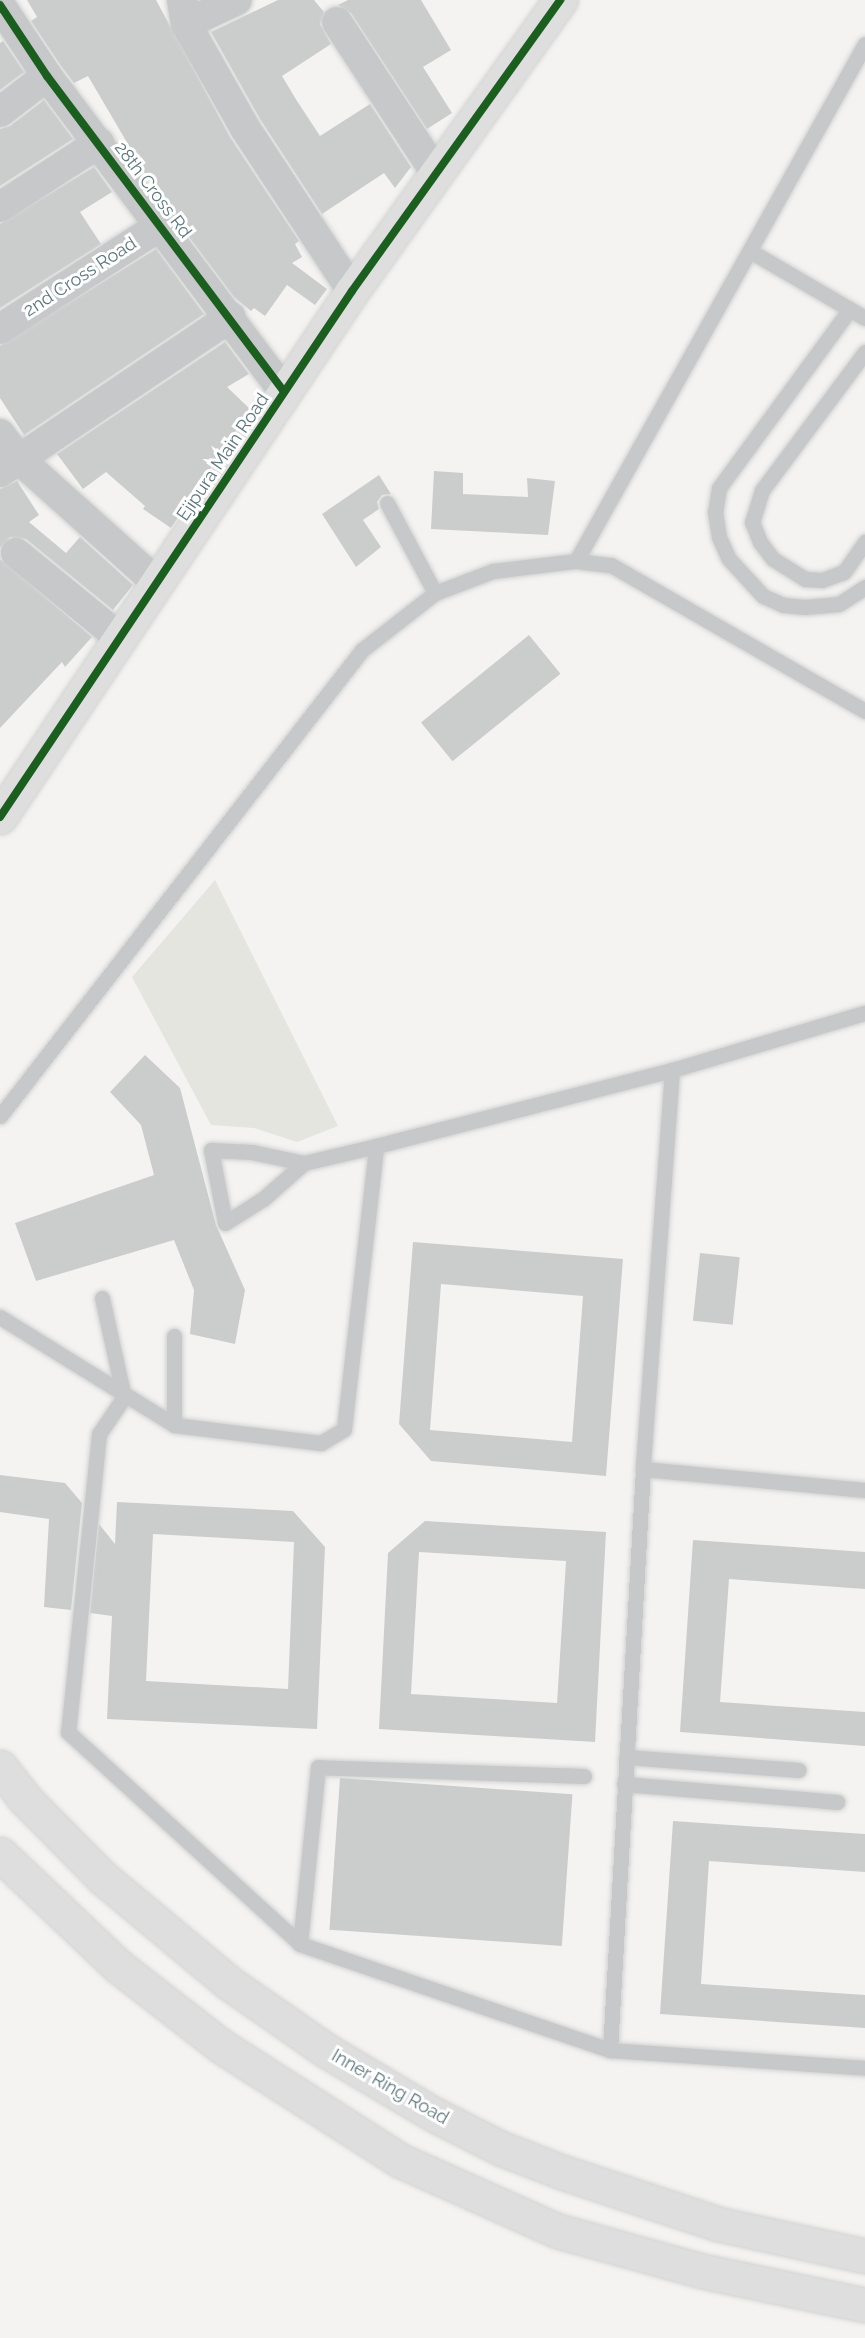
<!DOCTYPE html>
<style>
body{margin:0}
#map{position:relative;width:865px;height:2338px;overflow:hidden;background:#f4f3f1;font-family:Raleway,sans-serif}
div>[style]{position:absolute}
.green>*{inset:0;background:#e3e5de}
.building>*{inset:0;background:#cbcdcd;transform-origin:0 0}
.roads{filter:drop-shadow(0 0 2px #d0d1d1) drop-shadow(0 0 2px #d0d1d1)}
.lane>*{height:15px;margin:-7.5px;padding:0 7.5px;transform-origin:7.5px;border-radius:7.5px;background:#c7c8c9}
.street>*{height:30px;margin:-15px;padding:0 15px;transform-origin:15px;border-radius:15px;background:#c7c8c9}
.secondary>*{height:33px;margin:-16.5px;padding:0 16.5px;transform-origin:16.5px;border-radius:16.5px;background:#dddedd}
.primary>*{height:33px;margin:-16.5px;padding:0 16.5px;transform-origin:16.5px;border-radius:16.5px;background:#dddedd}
.cycleway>*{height:8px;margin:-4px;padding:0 4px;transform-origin:4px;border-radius:4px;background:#1b5e20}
span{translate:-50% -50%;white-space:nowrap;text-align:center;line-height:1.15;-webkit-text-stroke:6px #fff;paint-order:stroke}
.street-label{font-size:18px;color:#5e777d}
</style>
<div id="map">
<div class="green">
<div style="clip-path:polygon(215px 880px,338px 1126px,297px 1142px,254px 1128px,211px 1125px,132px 977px)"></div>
</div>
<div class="building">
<div style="clip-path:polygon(27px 0,156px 0,230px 137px,299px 241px,295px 244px,302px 257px,292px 263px,327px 289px,315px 305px,287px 285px,265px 316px,254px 308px,251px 311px,234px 297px,159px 197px,88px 76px,74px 83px,61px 66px,31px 21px,37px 17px)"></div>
<div style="clip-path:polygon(278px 0,314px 0,324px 12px,320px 24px,331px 44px,282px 76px,297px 101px,320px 136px,370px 104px,411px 167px,395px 188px,384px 173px,322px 214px,260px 119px,211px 32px)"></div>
<div style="clip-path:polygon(348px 0,421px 0,451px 50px,423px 67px,452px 113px,427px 129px,351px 13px,338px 5px)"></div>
<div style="clip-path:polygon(3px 41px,24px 72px,0 90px,0 43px)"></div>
<div style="clip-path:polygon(44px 100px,73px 139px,0 186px,0 129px,10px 126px)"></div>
<div style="clip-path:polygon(94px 167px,112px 192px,80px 212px,101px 244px,0 308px,0 224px)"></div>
<div style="clip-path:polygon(156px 249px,204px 314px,24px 435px,0 398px,0 346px)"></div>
<div style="clip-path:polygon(225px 342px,249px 374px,227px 387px,250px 409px,171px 528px,143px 509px,145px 506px,106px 472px,83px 489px,57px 454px)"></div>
<div style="clip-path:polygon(434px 471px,463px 473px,463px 494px,528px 497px,527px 478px,555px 481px,548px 535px,431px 529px)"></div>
<div style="clip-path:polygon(379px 475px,391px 494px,382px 495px,377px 502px,379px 509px,363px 520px,381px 547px,356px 567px,322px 514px)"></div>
<div style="clip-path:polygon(17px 481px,39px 515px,29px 522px,66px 553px,80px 537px,133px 585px,113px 610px,26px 539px,10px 537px,0 548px,0 489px)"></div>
<div style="clip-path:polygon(0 559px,92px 637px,65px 667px,62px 662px,0 728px)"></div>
<div style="left:529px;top:635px;width:50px;height:139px;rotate:51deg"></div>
<div style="clip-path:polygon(145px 1055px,180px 1088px,216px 1225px,245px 1290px,235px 1344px,190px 1334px,194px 1290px,174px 1240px,36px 1281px,15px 1223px,154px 1175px,141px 1125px,110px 1092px)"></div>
<div style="clip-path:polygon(evenodd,413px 1242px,623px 1259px,606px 1476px,431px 1461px,399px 1424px,413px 1242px,441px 1284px,583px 1296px,572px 1442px,430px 1430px,441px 1284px)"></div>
<div style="left:700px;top:1253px;width:40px;height:68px;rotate:6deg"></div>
<div style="clip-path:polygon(0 1475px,65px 1483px,82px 1503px,71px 1610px,44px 1607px,49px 1519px,0 1512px)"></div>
<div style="clip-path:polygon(evenodd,117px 1502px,293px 1511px,325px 1547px,317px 1729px,107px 1719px,112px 1616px,90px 1613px,99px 1524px,115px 1544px,117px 1502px,153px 1534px,294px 1542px,288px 1689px,146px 1681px,153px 1534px)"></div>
<div style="clip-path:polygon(evenodd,425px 1521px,606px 1532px,595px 1742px,379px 1729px,388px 1553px,425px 1521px,419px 1552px,566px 1561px,557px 1703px,411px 1694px,419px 1552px)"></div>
<div style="clip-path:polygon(693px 1540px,865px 1552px,865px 1589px,729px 1579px,720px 1702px,865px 1712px,865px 1746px,680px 1732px)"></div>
<div style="left:340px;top:1778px;width:233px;height:152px;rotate:4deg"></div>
<div style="clip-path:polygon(673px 1821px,865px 1834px,865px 1872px,709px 1861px,701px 1984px,865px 1995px,865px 2028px,660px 2014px)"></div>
</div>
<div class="roads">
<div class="lane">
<div style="left:750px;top:251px;width:133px;rotate:30.2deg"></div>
<div style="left:850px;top:309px;width:222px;rotate:126.2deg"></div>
<div style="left:719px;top:488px;width:24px;rotate:99deg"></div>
<div style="left:715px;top:512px;width:25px;rotate:81deg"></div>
<div style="left:719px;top:537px;width:24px;rotate:66deg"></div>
<div style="left:729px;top:559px;width:50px;rotate:47.4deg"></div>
<div style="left:763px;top:596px;width:22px;rotate:24deg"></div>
<div style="left:783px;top:605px;width:22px;rotate:5deg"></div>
<div style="left:805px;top:607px;width:34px;rotate:-5deg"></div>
<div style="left:839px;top:604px;width:31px;rotate:-33deg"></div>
<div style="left:865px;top:352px;width:172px;rotate:126.7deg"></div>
<div style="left:762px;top:490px;width:34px;rotate:107deg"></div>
<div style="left:752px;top:522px;width:22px;rotate:68deg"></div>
<div style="left:760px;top:542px;width:21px;rotate:53deg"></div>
<div style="left:773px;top:559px;width:38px;rotate:32deg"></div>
<div style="left:805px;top:579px;width:17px;rotate:3deg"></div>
<div style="left:822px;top:580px;width:23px;rotate:-20deg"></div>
<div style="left:844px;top:572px;width:37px;rotate:-55deg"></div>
<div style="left:387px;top:503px;width:102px;rotate:61.9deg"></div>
<div style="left:435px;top:593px;width:62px;rotate:-20.8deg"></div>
<div style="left:493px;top:571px;width:84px;rotate:-6.9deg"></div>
<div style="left:576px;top:561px;width:35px;rotate:7deg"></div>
<div style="left:611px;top:565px;width:293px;rotate:29.9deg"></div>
<div style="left:576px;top:561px;width:592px;rotate:-60.8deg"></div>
<div style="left:672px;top:1070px;width:400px;rotate:94.2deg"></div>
<div style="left:643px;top:1469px;width:223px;rotate:5.4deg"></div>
<div style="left:0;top:1116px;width:590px;rotate:-52.16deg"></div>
<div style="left:362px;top:650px;width:93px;rotate:-38deg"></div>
<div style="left:376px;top:1146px;width:306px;rotate:-14.4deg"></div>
<div style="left:672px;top:1070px;width:201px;rotate:-16.5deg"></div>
<div style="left:102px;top:1298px;width:101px;rotate:77.5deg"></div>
<div style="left:124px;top:1397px;width:45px;rotate:124deg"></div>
<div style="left:99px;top:1434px;width:300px;rotate:95.9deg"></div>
<div style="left:68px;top:1732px;width:314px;rotate:42.4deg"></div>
<div style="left:0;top:1317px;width:205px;rotate:31.8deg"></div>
<div style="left:174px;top:1425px;width:148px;rotate:7deg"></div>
<div style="left:321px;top:1443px;width:27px;rotate:-31deg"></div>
<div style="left:344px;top:1429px;width:285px;rotate:-83.5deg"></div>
<div style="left:376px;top:1146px;width:74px;rotate:166.7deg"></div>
<div style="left:304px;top:1163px;width:53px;rotate:-168.1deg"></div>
<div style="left:252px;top:1152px;width:41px;rotate:-177.2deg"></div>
<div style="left:211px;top:1150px;width:74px;rotate:79.1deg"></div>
<div style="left:225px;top:1223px;width:45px;rotate:-32.3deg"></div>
<div style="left:263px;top:1199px;width:55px;rotate:-41.3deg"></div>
<div style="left:174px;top:1336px;width:89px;rotate:90deg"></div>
<div style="left:643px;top:1469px;width:582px;rotate:93.25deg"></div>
<div style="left:610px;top:2050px;width:256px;rotate:4deg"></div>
<div style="left:626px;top:1757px;width:173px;rotate:4.3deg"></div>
<div style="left:584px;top:1776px;width:266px;rotate:-178.1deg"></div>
<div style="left:318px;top:1767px;width:178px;rotate:95.8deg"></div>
<div style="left:300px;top:1944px;width:328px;rotate:18.9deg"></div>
<div style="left:624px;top:1784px;width:214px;rotate:4.8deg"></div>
</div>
<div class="street">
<div style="left:182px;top:0;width:24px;rotate:81deg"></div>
<div style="left:186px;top:24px;width:120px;rotate:60.4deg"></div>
<div style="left:245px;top:128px;width:195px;rotate:56.7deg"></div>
<div style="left:0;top:5px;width:85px;rotate:56.5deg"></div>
<div style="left:47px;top:76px;width:395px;rotate:53.1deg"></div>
<div style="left:337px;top:22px;width:179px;rotate:56.8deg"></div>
<div style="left:186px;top:24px;width:56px;rotate:-25.2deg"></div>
<div style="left:0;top:112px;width:59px;rotate:-37.5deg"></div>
<div style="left:0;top:207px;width:118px;rotate:-32.9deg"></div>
<div style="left:0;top:329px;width:190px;rotate:-32.8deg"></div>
<div style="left:0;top:434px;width:31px;rotate:53deg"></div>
<div style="left:19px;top:459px;width:186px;rotate:41.9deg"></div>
<div style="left:0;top:472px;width:278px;rotate:-33.9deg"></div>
<div style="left:16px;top:553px;width:134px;rotate:39.3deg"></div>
</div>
<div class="secondary">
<div style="left:0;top:817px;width:633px;rotate:-56.21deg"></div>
<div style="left:352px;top:291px;width:358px;rotate:-54.4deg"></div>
</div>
<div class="primary">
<div style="left:0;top:1767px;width:39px;rotate:52deg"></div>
<div style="left:24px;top:1798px;width:112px;rotate:45.4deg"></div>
<div style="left:103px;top:1878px;width:164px;rotate:39.8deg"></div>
<div style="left:229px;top:1983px;width:119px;rotate:34.8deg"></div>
<div style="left:327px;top:2051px;width:126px;rotate:30.7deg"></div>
<div style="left:435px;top:2115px;width:73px;rotate:26.9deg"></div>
<div style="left:500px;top:2148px;width:66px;rotate:21.2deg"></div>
<div style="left:562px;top:2172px;width:164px;rotate:18.4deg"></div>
<div style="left:718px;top:2224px;width:150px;rotate:12.3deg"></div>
<div style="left:0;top:1854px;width:163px;rotate:43.5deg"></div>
<div style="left:118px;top:1966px;width:130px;rotate:37.8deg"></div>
<div style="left:221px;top:2046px;width:211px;rotate:32.6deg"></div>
<div style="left:399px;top:2160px;width:174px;rotate:24.1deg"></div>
<div style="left:558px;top:2231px;width:149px;rotate:15.5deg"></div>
<div style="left:702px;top:2271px;width:167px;rotate:11.8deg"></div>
</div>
</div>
<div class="cycleway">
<div style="left:0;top:5px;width:85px;rotate:56.5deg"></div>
<div style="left:47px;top:76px;width:395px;rotate:53.1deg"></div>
<div style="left:0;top:817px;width:633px;rotate:-56.21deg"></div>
<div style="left:352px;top:291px;width:358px;rotate:-54.4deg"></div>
</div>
<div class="street-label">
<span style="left:153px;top:190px;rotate:53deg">28th Cross Rd</span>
<span style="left:80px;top:277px;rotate:-33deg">2nd Cross Road</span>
<span style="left:223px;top:457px;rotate:-56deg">Ejipura Main Road</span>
<span style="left:390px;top:2087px;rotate:30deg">Inner Ring Road</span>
</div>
</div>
